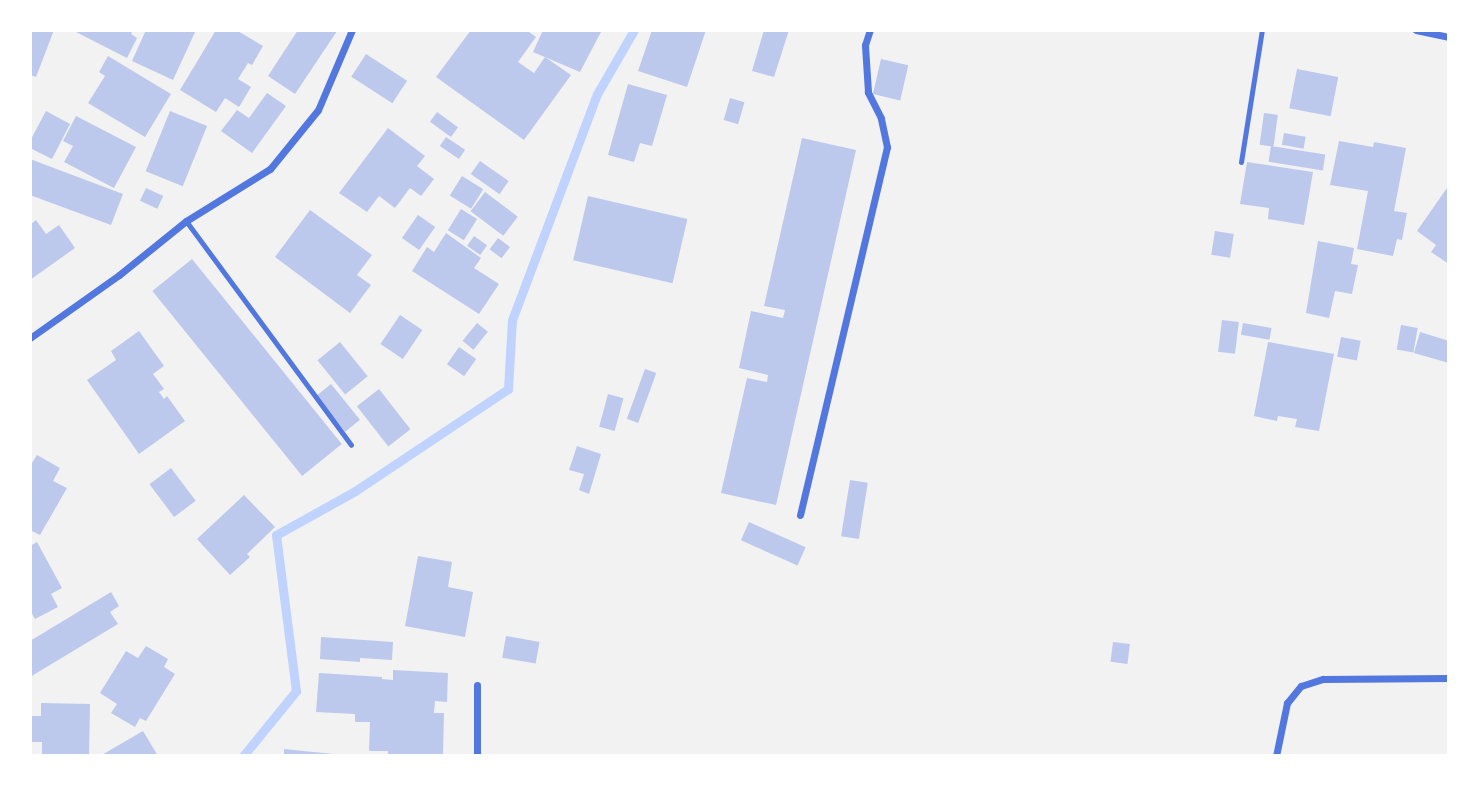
<!DOCTYPE html>
<style>
body{margin:0}
#map{position:relative;width:1479px;height:786px;overflow:hidden;background:#f2f2f2;font-family:Overpass,sans-serif}
div>[style]{position:absolute}
.stream>*{height:9px;margin:-4.5px;padding:0 4.5px;transform-origin:4.5px;border-radius:4.5px;background:#bfd3fe}
.building>*{inset:0;background:#bdc9ec;transform-origin:0 0}
.service>*{height:5px;margin:-2.5px;padding:0 2.5px;transform-origin:2.5px;border-radius:2.5px;background:#5277de}
.minor>*{height:7px;margin:-3.5px;padding:0 3.5px;transform-origin:3.5px;border-radius:3.5px;background:#5277de}
span{translate:-50% -50%;white-space:nowrap;text-align:center;line-height:1.15;-webkit-text-stroke:5px #fff;paint-order:stroke}
.frame{position:absolute;inset:0;border:32px solid #fff;pointer-events:none}
</style>
<div id="map">
<div class="stream">
<div style="left:243px;top:756px;width:84px;rotate:-50.8deg"></div>
<div style="left:296px;top:691px;width:157px;rotate:-97.3deg"></div>
<div style="left:276px;top:535px;width:90px;rotate:-29.1deg"></div>
<div style="left:355px;top:491px;width:184px;rotate:-33.7deg"></div>
<div style="left:508px;top:389px;width:69px;rotate:-86.7deg"></div>
<div style="left:512px;top:320px;width:241px;rotate:-69.4deg"></div>
<div style="left:597px;top:94px;width:74px;rotate:-60deg"></div>
</div>
<div class="building">
<div style="clip-path:polygon(30px 30px,54px 30px,36px 77px,30px 75px)"></div>
<div style="clip-path:polygon(72px 30px,133px 30px,131px 34px,137px 38px,127px 58px)"></div>
<div style="clip-path:polygon(146px 30px,196px 30px,173px 80px,132px 61px)"></div>
<div style="clip-path:polygon(216px 30px,236px 30px,263px 46px,252px 65px,248px 63px,238px 79px,251px 87px,239px 107px,225px 98px,216px 112px,180px 90px)"></div>
<div style="clip-path:polygon(298px 30px,337px 31px,295px 94px,268px 76px)"></div>
<div style="clip-path:polygon(471px 30px,526px 30px,536px 37px,518px 62px,534px 73px,545px 57px,571px 75px,524px 140px,436px 77px)"></div>
<div style="clip-path:polygon(543px 30px,602px 30px,580px 72px,533px 52px)"></div>
<div style="clip-path:polygon(652px 30px,706px 30px,687px 87px,638px 71px)"></div>
<div style="clip-path:polygon(764px 30px,789px 30px,774px 77px,752px 71px)"></div>
<div style="left:366px;top:54px;width:49px;height:27px;rotate:33deg"></div>
<div style="clip-path:polygon(108px 56px,171px 94px,145px 137px,88px 103px,105px 76px,99px 72px)"></div>
<div style="left:881px;top:59px;width:28px;height:36px;rotate:13deg"></div>
<div style="left:1297px;top:69px;width:42px;height:40px;rotate:11deg"></div>
<div style="clip-path:polygon(628px 84px,667px 95px,652px 146px,640px 143px,634px 162px,608px 155px)"></div>
<div style="clip-path:polygon(267px 93px,286px 106px,252px 153px,221px 131px,237px 110px,249px 118px)"></div>
<div style="left:730px;top:98px;width:15px;height:23px;rotate:16deg"></div>
<div style="clip-path:polygon(46px 111px,70px 124px,52px 159px,30px 148px,30px 141px)"></div>
<div style="left:170px;top:111px;width:40px;height:65px;rotate:22deg"></div>
<div style="left:437px;top:112px;width:26px;height:12px;rotate:36deg"></div>
<div style="left:1264px;top:113px;width:14px;height:32px;rotate:8deg"></div>
<div style="clip-path:polygon(76px 116px,136px 147px,114px 188px,64px 162px,73px 146px,63px 141px)"></div>
<div style="clip-path:polygon(388px 128px,425px 156px,417px 166px,434px 179px,421px 196px,410px 188px,395px 208px,379px 196px,367px 212px,339px 193px)"></div>
<div style="left:1284px;top:133px;width:22px;height:12px;rotate:10deg"></div>
<div style="left:446px;top:137px;width:23px;height:11px;rotate:34deg"></div>
<div style="clip-path:polygon(802px 138px,856px 150px,776px 505px,721px 493px,747px 378px,767px 382px,768px 375px,739px 368px,751px 311px,783px 318px,785px 310px,764px 306px)"></div>
<div style="clip-path:polygon(1339px 141px,1373px 147px,1374px 142px,1406px 148px,1394px 211px,1407px 213px,1402px 240px,1397px 239px,1393px 256px,1357px 249px,1368px 191px,1330px 185px)"></div>
<div style="left:1271px;top:146px;width:55px;height:16px;rotate:9deg"></div>
<div style="clip-path:polygon(30px 159px,123px 194px,111px 225px,30px 195px)"></div>
<div style="left:480px;top:161px;width:35px;height:16px;rotate:35deg"></div>
<div style="clip-path:polygon(1247px 162px,1313px 172px,1304px 225px,1268px 219px,1269px 208px,1240px 204px)"></div>
<div style="left:462px;top:176px;width:25px;height:23px;rotate:32deg"></div>
<div style="clip-path:polygon(1449px 185px,1449px 264px,1431px 252px,1436px 245px,1417px 231px)"></div>
<div style="left:146px;top:188px;width:19px;height:14px;rotate:25deg"></div>
<div style="left:485px;top:192px;width:41px;height:24px;rotate:37deg"></div>
<div style="left:588px;top:196px;width:102px;height:66px;rotate:13deg"></div>
<div style="left:461px;top:209px;width:19px;height:25px;rotate:32deg"></div>
<div style="clip-path:polygon(310px 210px,372px 255px,357px 275px,371px 285px,350px 313px,275px 257px)"></div>
<div style="left:418px;top:215px;width:21px;height:28px;rotate:35deg"></div>
<div style="clip-path:polygon(36px 220px,46px 234px,59px 225px,75px 248px,30px 280px,30px 225px)"></div>
<div style="left:1215px;top:231px;width:19px;height:24px;rotate:9deg"></div>
<div style="clip-path:polygon(446px 233px,481px 258px,474px 268px,499px 284px,479px 314px,412px 271px,427px 247px,434px 252px)"></div>
<div style="left:474px;top:236px;width:16px;height:12px;rotate:35deg"></div>
<div style="left:498px;top:238px;width:15px;height:14px;rotate:37deg"></div>
<div style="clip-path:polygon(1318px 241px,1354px 248px,1351px 264px,1358px 265px,1352px 294px,1335px 291px,1329px 318px,1306px 313px)"></div>
<div style="left:192px;top:259px;width:238px;height:51px;rotate:51deg"></div>
<div style="left:400px;top:315px;width:27px;height:35px;rotate:34deg"></div>
<div style="left:1222px;top:320px;width:17px;height:32px;rotate:7deg"></div>
<div style="left:477px;top:323px;width:14px;height:23px;rotate:39deg"></div>
<div style="left:1243px;top:323px;width:29px;height:12px;rotate:10deg"></div>
<div style="left:1401px;top:325px;width:17px;height:25px;rotate:10deg"></div>
<div style="clip-path:polygon(139px 331px,164px 366px,153px 374px,164px 389px,159px 392px,164px 399px,167px 396px,185px 421px,139px 454px,87px 380px,116px 360px,111px 351px)"></div>
<div style="clip-path:polygon(1420px 332px,1449px 341px,1449px 363px,1414px 353px)"></div>
<div style="left:1341px;top:337px;width:20px;height:20px;rotate:11deg"></div>
<div style="left:340px;top:342px;width:44px;height:29px;rotate:51deg"></div>
<div style="clip-path:polygon(1268px 342px,1334px 354px,1319px 431px,1295px 427px,1297px 419px,1278px 416px,1277px 421px,1254px 416px)"></div>
<div style="left:459px;top:347px;width:21px;height:21px;rotate:35deg"></div>
<div style="left:645px;top:369px;width:12px;height:53px;rotate:20deg"></div>
<div style="left:331px;top:384px;width:46px;height:19px;rotate:51deg"></div>
<div style="left:379px;top:389px;width:51px;height:28px;rotate:52deg"></div>
<div style="left:608px;top:394px;width:16px;height:34px;rotate:15deg"></div>
<div style="clip-path:polygon(577px 446px,601px 454px,589px 494px,579px 490px,584px 474px,569px 470px)"></div>
<div style="clip-path:polygon(37px 455px,60px 468px,53px 481px,67px 488px,40px 535px,30px 530px,30px 466px)"></div>
<div style="left:171px;top:468px;width:41px;height:27px;rotate:53deg"></div>
<div style="left:850px;top:480px;width:18px;height:57px;rotate:9deg"></div>
<div style="clip-path:polygon(244px 495px,275px 527px,247px 554px,250px 557px,230px 575px,197px 539px)"></div>
<div style="left:749px;top:522px;width:62px;height:20px;rotate:24deg"></div>
<div style="clip-path:polygon(37px 542px,62px 588px,51px 594px,58px 607px,35px 619px,30px 610px,30px 546px)"></div>
<div style="clip-path:polygon(418px 556px,452px 562px,448px 587px,473px 592px,465px 637px,405px 626px)"></div>
<div style="clip-path:polygon(111px 592px,119px 606px,110px 612px,118px 624px,30px 677px,30px 641px)"></div>
<div style="left:506px;top:636px;width:34px;height:22px;rotate:10deg"></div>
<div style="clip-path:polygon(321px 637px,393px 642px,392px 660px,360px 658px,360px 662px,320px 659px)"></div>
<div style="left:1113px;top:642px;width:17px;height:20px;rotate:7deg"></div>
<div style="clip-path:polygon(146px 646px,168px 659px,164px 667px,175px 674px,146px 721px,140px 718px,135px 727px,111px 713px,117px 704px,100px 693px,126px 651px,138px 658px)"></div>
<div style="clip-path:polygon(393px 670px,448px 673px,447px 702px,435px 701px,434px 713px,444px 713px,443px 754px,439px 756px,388px 756px,388px 751px,369px 751px,370px 722px,355px 722px,355px 714px,316px 712px,319px 673px,382px 677px,382px 679px,393px 680px)"></div>
<div style="clip-path:polygon(41px 703px,90px 704px,89px 756px,42px 755px,42px 742px,30px 742px,30px 716px,41px 716px)"></div>
<div style="clip-path:polygon(143px 731px,158px 756px,100px 756px)"></div>
<div style="clip-path:polygon(284px 749px,333px 754px,332px 756px,284px 756px)"></div>
</div>
<div class="service">
<div style="left:1241px;top:162px;width:134px;rotate:-81deg"></div>
<div style="left:186px;top:221px;width:278px;rotate:53.6deg"></div>
</div>
<div class="minor">
<div style="left:1416px;top:30px;width:34px;rotate:12deg"></div>
<div style="left:30px;top:338px;width:109px;rotate:-35.3deg"></div>
<div style="left:119px;top:275px;width:86px;rotate:-38.9deg"></div>
<div style="left:186px;top:221px;width:99px;rotate:-31.8deg"></div>
<div style="left:270px;top:169px;width:76px;rotate:-50.9deg"></div>
<div style="left:318px;top:110px;width:87px;rotate:-67deg"></div>
<div style="left:800px;top:515px;width:378px;rotate:-76.7deg"></div>
<div style="left:887px;top:147px;width:30px;rotate:-102deg"></div>
<div style="left:881px;top:118px;width:29px;rotate:-117deg"></div>
<div style="left:868px;top:92px;width:47px;rotate:-93.7deg"></div>
<div style="left:865px;top:45px;width:16px;rotate:-72deg"></div>
<div style="left:477px;top:685px;width:71px;rotate:90deg"></div>
<div style="left:1276px;top:756px;width:54px;rotate:-78.3deg"></div>
<div style="left:1287px;top:703px;width:22px;rotate:-51deg"></div>
<div style="left:1301px;top:686px;width:23px;rotate:-18deg"></div>
<div style="left:1323px;top:679px;width:126px;rotate:-0.5deg"></div>
</div>
<div class="frame"></div>
</div>
